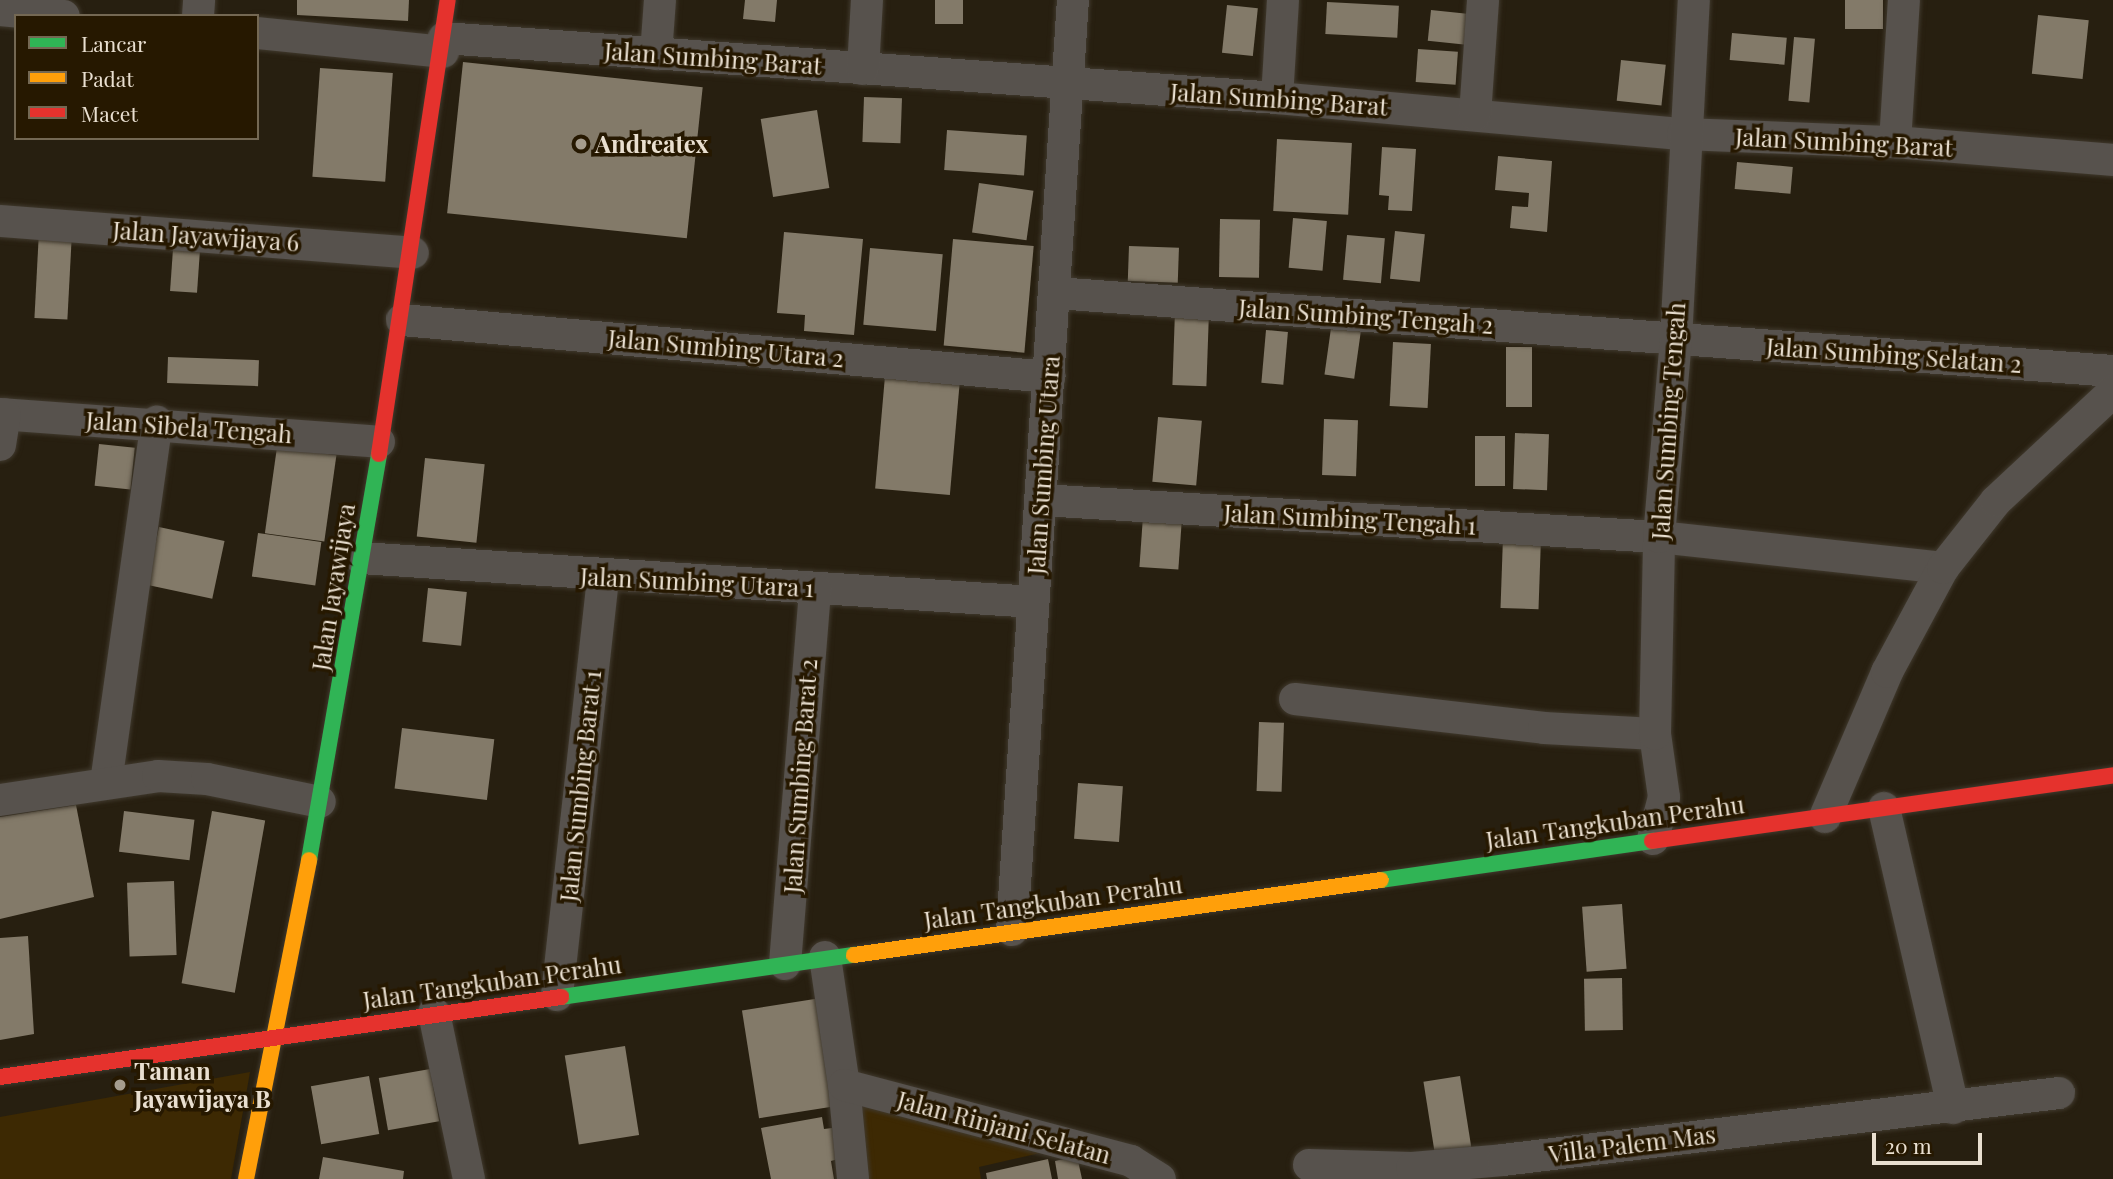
<!DOCTYPE html>
<style>
body{margin:0}
#map{position:relative;width:2113px;height:1179px;overflow:hidden;background:#271f10;font-family:"Playfair Display",serif}
div>[style]{position:absolute}
.green>*{inset:0;background:#3d2903}
.building>*{inset:0;background:#837a69;transform-origin:0 0}
.roads{filter:drop-shadow(0 0 2px #40392d) drop-shadow(0 0 2px #40392d)}
.street>*{height:32px;margin:-16px;padding:0 16px;transform-origin:16px;border-radius:16px;background:#57524d}
.fast>*{height:16px;margin:-8px;padding:0 8px;transform-origin:8px;border-radius:8px;background:#30b455}
.slow>*{height:16px;margin:-8px;padding:0 8px;transform-origin:8px;border-radius:8px;background:#ff9f0a}
.jam>*{height:16px;margin:-8px;padding:0 8px;transform-origin:8px;border-radius:8px;background:#e5322d}
.dots>*{width:19px;height:19px;translate:-50% -50%;box-sizing:border-box;border:4px solid #261800;border-radius:50%}
span{translate:-50% -50%;white-space:nowrap;text-align:center;line-height:1.15;-webkit-text-stroke:7px #261800;paint-order:stroke}
.street-label{font-size:24px;color:#e9dfd0}
.poi-label{font-size:24px;color:#e9dfd0;font-weight:700}
.left{translate:0 -50%;text-align:left}
.legend{position:absolute;left:14px;top:14px;width:245px;height:126px;box-sizing:border-box;background:#261800;border:2px solid #746853;margin:0;padding:9px 12px;list-style:none;font-size:21px;color:#e9dfd0}
.legend li{display:flex;align-items:center;gap:14px;height:35px}
.legend b{width:35px;border:2px solid #746853}
.scale{position:absolute;left:1872px;top:1133px;width:110px;height:32px;box-sizing:border-box;border:4px solid #e9dfd0;border-top:0;padding-left:9px;font-size:21px;line-height:24px;white-space:nowrap;color:#e9dfd0;-webkit-text-stroke:5px #261800;paint-order:stroke}
</style>
<div id="map">
<div class="green">
<div style="clip-path:polygon(250px 1072px,231px 1179px,0 1179px,0 1117px)"></div>
<div style="clip-path:polygon(856px 1098px,1049px 1151px,979px 1167px,981px 1179px,865px 1179px)"></div>
</div>
<div class="building">
<div style="clip-path:polygon(297px 0,409px 0,408px 21px,297px 15px)"></div>
<div style="clip-path:polygon(745px 0,777px 0,775px 22px,743px 19px)"></div>
<div style="left:935px;top:0;width:28px;height:24px"></div>
<div style="left:1845px;top:0;width:38px;height:29px"></div>
<div style="left:1327px;top:2px;width:72px;height:32px;rotate:3deg"></div>
<div style="left:1227px;top:5px;width:31px;height:48px;rotate:6deg"></div>
<div style="left:1431px;top:10px;width:41px;height:31px;rotate:6deg"></div>
<div style="left:2038px;top:15px;width:51px;height:59px;rotate:6deg"></div>
<div style="left:1732px;top:33px;width:55px;height:27px;rotate:5deg"></div>
<div style="left:1794px;top:37px;width:21px;height:64px;rotate:5deg"></div>
<div style="left:1418px;top:49px;width:40px;height:33px;rotate:4deg"></div>
<div style="left:1621px;top:60px;width:45px;height:41px;rotate:6deg"></div>
<div style="left:463px;top:62px;width:241px;height:152px;rotate:6deg"></div>
<div style="left:320px;top:68px;width:73px;height:109px;rotate:4deg"></div>
<div style="left:864px;top:97px;width:38px;height:45px;rotate:2deg"></div>
<div style="left:817px;top:110px;width:79px;height:57px;rotate:81deg"></div>
<div style="left:947px;top:130px;width:80px;height:40px;rotate:4deg"></div>
<div style="left:1277px;top:139px;width:75px;height:72px;rotate:3deg"></div>
<div style="clip-path:polygon(1382px 147px,1416px 149px,1412px 211px,1388px 210px,1389px 196px,1379px 195px)"></div>
<div style="clip-path:polygon(1498px 156px,1552px 161px,1547px 232px,1510px 228px,1512px 206px,1528px 207px,1529px 193px,1495px 190px)"></div>
<div style="left:1737px;top:162px;width:56px;height:27px;rotate:5deg"></div>
<div style="left:979px;top:183px;width:55px;height:50px;rotate:8deg"></div>
<div style="left:1293px;top:218px;width:34px;height:50px;rotate:5deg"></div>
<div style="left:1220px;top:219px;width:40px;height:58px;rotate:1deg"></div>
<div style="left:39px;top:231px;width:33px;height:87px;rotate:3deg"></div>
<div style="left:1395px;top:231px;width:30px;height:48px;rotate:6deg"></div>
<div style="clip-path:polygon(784px 232px,863px 239px,854px 335px,804px 331px,805px 315px,777px 313px)"></div>
<div style="left:1347px;top:235px;width:38px;height:45px;rotate:5deg"></div>
<div style="left:953px;top:239px;width:81px;height:107px;rotate:5deg"></div>
<div style="left:1129px;top:246px;width:50px;height:35px;rotate:2deg"></div>
<div style="left:870px;top:248px;width:73px;height:77px;rotate:5deg"></div>
<div style="left:173px;top:249px;width:27px;height:42px;rotate:4deg"></div>
<div style="left:1175px;top:311px;width:34px;height:74px;rotate:2deg"></div>
<div style="left:1332px;top:321px;width:30px;height:54px;rotate:8deg"></div>
<div style="left:1266px;top:330px;width:22px;height:53px;rotate:5deg"></div>
<div style="left:1393px;top:342px;width:38px;height:64px;rotate:3deg"></div>
<div style="left:1506px;top:347px;width:26px;height:60px"></div>
<div style="left:168px;top:357px;width:91px;height:26px;rotate:2deg"></div>
<div style="left:885px;top:376px;width:75px;height:113px;rotate:5deg"></div>
<div style="left:1158px;top:417px;width:44px;height:65px;rotate:5deg"></div>
<div style="left:1324px;top:419px;width:34px;height:56px;rotate:2deg"></div>
<div style="left:1515px;top:433px;width:34px;height:56px;rotate:2deg"></div>
<div style="left:1475px;top:436px;width:30px;height:50px"></div>
<div style="left:99px;top:444px;width:36px;height:42px;rotate:6deg"></div>
<div style="left:277px;top:447px;width:60px;height:87px;rotate:8deg"></div>
<div style="left:425px;top:458px;width:60px;height:79px;rotate:6deg"></div>
<div style="left:1143px;top:516px;width:39px;height:51px;rotate:4deg"></div>
<div style="left:159px;top:527px;width:67px;height:59px;rotate:12deg"></div>
<div style="left:258px;top:533px;width:64px;height:44px;rotate:8deg"></div>
<div style="left:1503px;top:537px;width:38px;height:71px;rotate:2deg"></div>
<div style="left:428px;top:588px;width:39px;height:54px;rotate:6deg"></div>
<div style="left:1259px;top:722px;width:25px;height:69px;rotate:2deg"></div>
<div style="left:402px;top:728px;width:93px;height:61px;rotate:7deg"></div>
<div style="left:1078px;top:783px;width:45px;height:56px;rotate:4deg"></div>
<div style="clip-path:polygon(76px 805px,94px 897px,0 919px,0 817px)"></div>
<div style="left:124px;top:811px;width:71px;height:41px;rotate:7deg"></div>
<div style="left:212px;top:811px;width:54px;height:175px;rotate:10deg"></div>
<div style="left:174px;top:881px;width:74px;height:47px;rotate:88deg"></div>
<div style="left:1622px;top:904px;width:65px;height:40px;rotate:86deg"></div>
<div style="clip-path:polygon(28px 936px,34px 1034px,0 1040px,0 938px)"></div>
<div style="left:1622px;top:978px;width:52px;height:38px;rotate:89deg"></div>
<div style="left:821px;top:998px;width:109px;height:80px;rotate:81deg"></div>
<div style="left:625px;top:1046px;width:90px;height:61px;rotate:81deg"></div>
<div style="left:430px;top:1069px;width:53px;height:52px;rotate:80deg"></div>
<div style="left:369px;top:1076px;width:59px;height:59px;rotate:80deg"></div>
<div style="left:1460px;top:1076px;width:72px;height:37px;rotate:81deg"></div>
<div style="clip-path:polygon(822px 1117px,824px 1129px,832px 1128px,838px 1159px,831px 1161px,834px 1179px,771px 1179px,761px 1128px)"></div>
<div style="clip-path:polygon(1077px 1156px,1082px 1179px,1058px 1179px,1055px 1161px)"></div>
<div style="clip-path:polygon(323px 1157px,404px 1171px,403px 1179px,319px 1179px)"></div>
<div style="clip-path:polygon(1048px 1159px,1052px 1179px,987px 1179px,986px 1173px)"></div>
</div>
<div class="roads">
<div class="street">
<div style="left:0;top:10px;width:64px;rotate:5.4deg"></div>
<div style="left:198px;top:16px;width:16px;rotate:-86deg"></div>
<div style="left:257px;top:33px;width:187px;rotate:5.8deg"></div>
<div style="left:444px;top:38px;width:835px;rotate:4.12deg"></div>
<div style="left:1277px;top:98px;width:408px;rotate:5.1deg"></div>
<div style="left:1683px;top:134px;width:212px;rotate:2.2deg"></div>
<div style="left:1895px;top:142px;width:219px;rotate:4.7deg"></div>
<div style="left:656px;top:54px;width:54px;rotate:-85.8deg"></div>
<div style="left:863px;top:69px;width:69px;rotate:-86.7deg"></div>
<div style="left:1277px;top:98px;width:98px;rotate:-86.5deg"></div>
<div style="left:1475px;top:115px;width:115px;rotate:-86deg"></div>
<div style="left:1895px;top:142px;width:142px;rotate:-86.4deg"></div>
<div style="left:0;top:221px;width:414px;rotate:4.4deg"></div>
<div style="left:1056px;top:293px;width:1060px;rotate:4.22deg"></div>
<div style="left:402px;top:320px;width:650px;rotate:5.03deg"></div>
<div style="left:0;top:414px;width:380px;rotate:4.2deg"></div>
<div style="left:0;top:445px;width:31px;rotate:-81deg"></div>
<div style="left:1041px;top:500px;width:619px;rotate:3.43deg"></div>
<div style="left:1659px;top:537px;width:286px;rotate:6.2deg"></div>
<div style="left:361px;top:558px;width:674px;rotate:3.74deg"></div>
<div style="left:1295px;top:699px;width:251px;rotate:6.6deg"></div>
<div style="left:1544px;top:728px;width:111px;rotate:3.1deg"></div>
<div style="left:106px;top:783px;width:365px;rotate:-82deg"></div>
<div style="left:0;top:800px;width:160px;rotate:-8.6deg"></div>
<div style="left:158px;top:776px;width:49px;rotate:3.5deg"></div>
<div style="left:207px;top:779px;width:115px;rotate:11.5deg"></div>
<div style="left:1884px;top:808px;width:308px;rotate:77deg"></div>
<div style="left:1825px;top:817px;width:158px;rotate:-66.8deg"></div>
<div style="left:1887px;top:672px;width:118px;rotate:-61.7deg"></div>
<div style="left:1943px;top:568px;width:85px;rotate:-51.7deg"></div>
<div style="left:1996px;top:501px;width:160px;rotate:-43deg"></div>
<div style="left:1653px;top:839px;width:43px;rotate:-75.3deg"></div>
<div style="left:1664px;top:797px;width:64px;rotate:-98.1deg"></div>
<div style="left:1655px;top:734px;width:197px;rotate:-88.8deg"></div>
<div style="left:1659px;top:537px;width:198px;rotate:-85.1deg"></div>
<div style="left:1676px;top:340px;width:340px;rotate:-87deg"></div>
<div style="left:1012px;top:930px;width:932px;rotate:-86.25deg"></div>
<div style="left:825px;top:957px;width:129px;rotate:81.6deg"></div>
<div style="left:844px;top:1085px;width:94px;rotate:84.5deg"></div>
<div style="left:785px;top:964px;width:376px;rotate:-85.4deg"></div>
<div style="left:557px;top:995px;width:421px;rotate:-83.7deg"></div>
<div style="left:434px;top:1013px;width:170px;rotate:78.1deg"></div>
<div style="left:844px;top:1085px;width:297px;rotate:14.8deg"></div>
<div style="left:1131px;top:1161px;width:34px;rotate:32deg"></div>
<div style="left:1309px;top:1165px;width:103px;rotate:1.7deg"></div>
<div style="left:1412px;top:1168px;width:91px;rotate:-5deg"></div>
<div style="left:1503px;top:1160px;width:560px;rotate:-6.87deg"></div>
</div>
<div class="fast">
<div style="left:309px;top:860px;width:412px;rotate:-80.2deg"></div>
<div style="left:1381px;top:880px;width:274px;rotate:-8.2deg"></div>
<div style="left:561px;top:997px;width:296px;rotate:-8.2deg"></div>
</div>
<div class="slow">
<div style="left:854px;top:955px;width:532px;rotate:-8.1deg"></div>
<div style="left:246px;top:1179px;width:325px;rotate:-78.8deg"></div>
</div>
<div class="jam">
<div style="left:379px;top:454px;width:459px;rotate:-81.4deg"></div>
<div style="left:1652px;top:841px;width:466px;rotate:-8.1deg"></div>
<div style="left:0;top:1077px;width:567px;rotate:-8.12deg"></div>
</div>
</div>
<div class="dots">
<div style="left:581px;top:144px;background:#a59c8d"></div>
<div style="left:120px;top:1085px;background:#a59c8d"></div>
</div>
<div class="street-label">
<span style="left:713px;top:58px;rotate:4deg">Jalan Sumbing Barat</span>
<span style="left:1279px;top:99px;rotate:4deg">Jalan Sumbing Barat</span>
<span style="left:1844px;top:142px;rotate:3deg">Jalan Sumbing Barat</span>
<span style="left:206px;top:236px;rotate:4deg">Jalan Jayawijaya 6</span>
<span style="left:1366px;top:316px;rotate:4deg">Jalan Sumbing Tengah 2</span>
<span style="left:726px;top:348px;rotate:5deg">Jalan Sumbing Utara 2</span>
<span style="left:1894px;top:355px;rotate:4deg">Jalan Sumbing Selatan 2</span>
<span style="left:1668px;top:421px;rotate:-86deg">Jalan Sumbing Tengah</span>
<span style="left:189px;top:427px;rotate:4deg">Jalan Sibela Tengah</span>
<span style="left:1043px;top:465px;rotate:-86deg">Jalan Sumbing Utara</span>
<span style="left:1350px;top:519px;rotate:3deg">Jalan Sumbing Tengah 1</span>
<span style="left:697px;top:582px;rotate:3deg">Jalan Sumbing Utara 1</span>
<span style="left:333px;top:587px;rotate:-81deg">Jalan Jayawijaya</span>
<span style="left:800px;top:776px;rotate:-86deg">Jalan Sumbing Barat 2</span>
<span style="left:580px;top:786px;rotate:-84deg">Jalan Sumbing Barat 1</span>
<span style="left:1615px;top:822px;rotate:-8deg">Jalan Tangkuban Perahu</span>
<span style="left:1053px;top:902px;rotate:-8deg">Jalan Tangkuban Perahu</span>
<span style="left:492px;top:982px;rotate:-8deg">Jalan Tangkuban Perahu</span>
<span style="left:1004px;top:1127px;rotate:15deg">Jalan Rinjani Selatan</span>
<span style="left:1632px;top:1144px;rotate:-7deg">Villa Palem Mas</span>
</div>
<div class="poi-label">
<span class="left" style="left:595px;top:144px">Andreatex</span>
<span class="left" style="left:134px;top:1085px">Taman<br>Jayawijaya B</span>
</div>
<ul class="legend">
<li><b style="height:9px;background:#30b455"></b>Lancar</li>
<li><b style="height:9px;background:#ff9f0a"></b>Padat</li>
<li><b style="height:9px;background:#e5322d"></b>Macet</li>
</ul>
<div class="scale">20 m</div>
</div>
